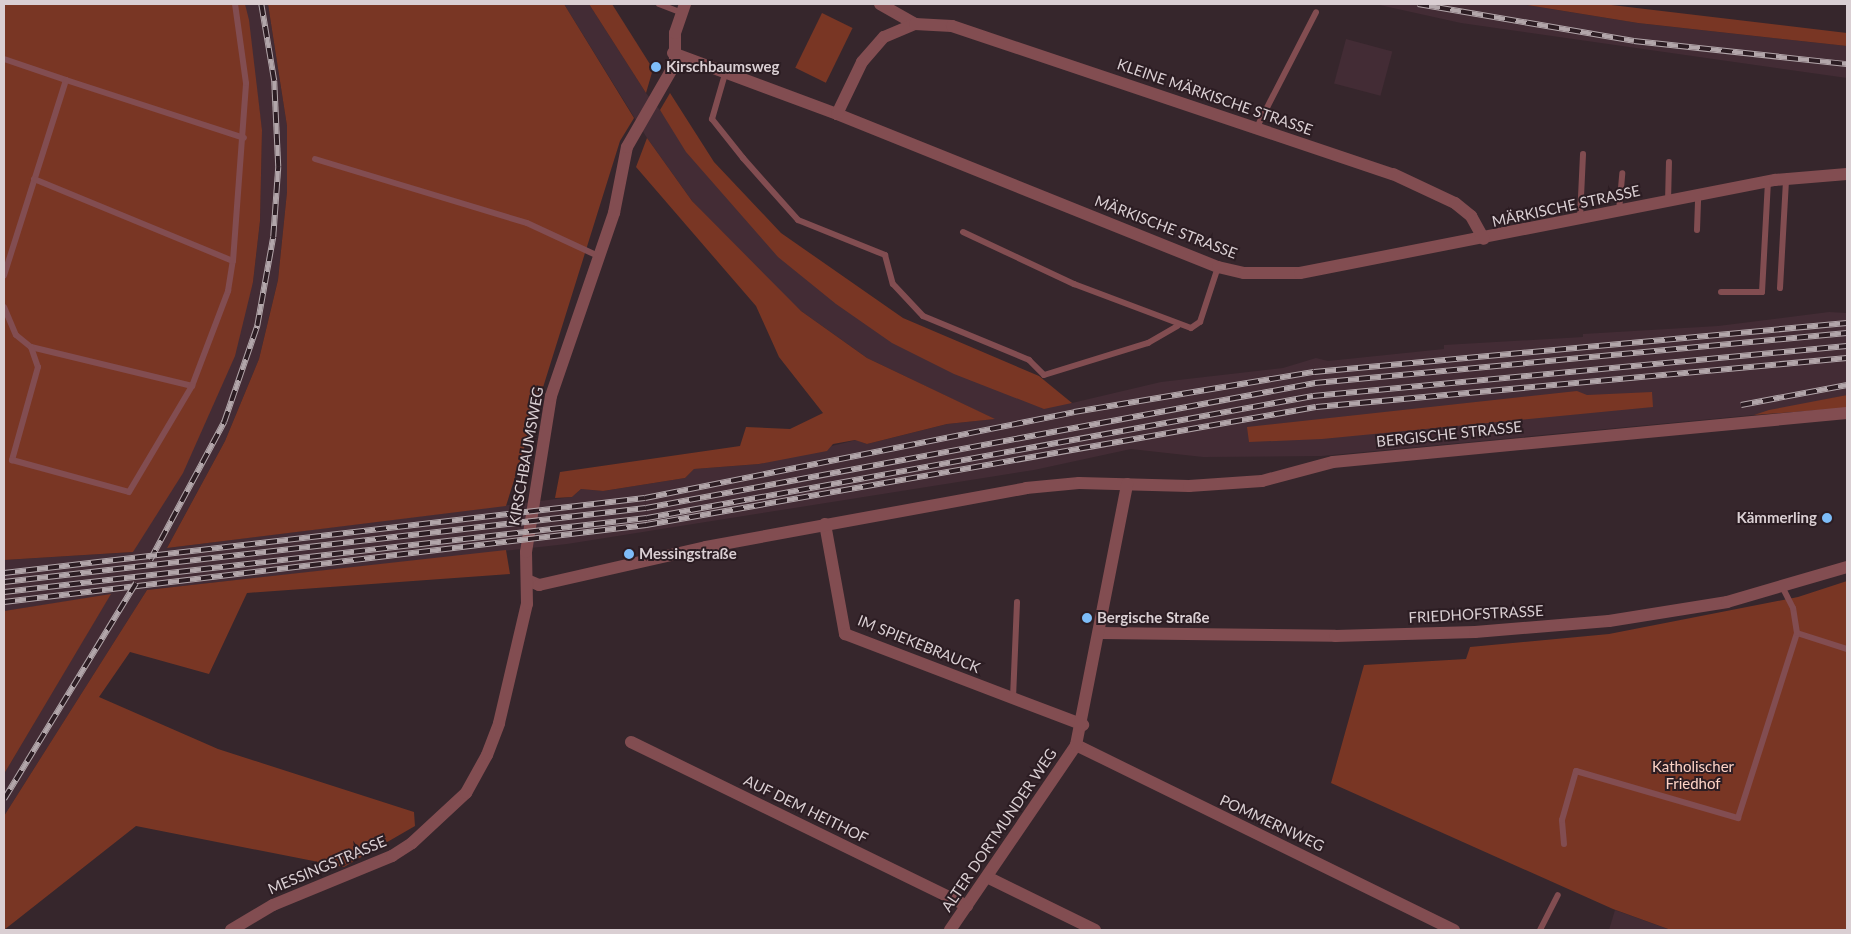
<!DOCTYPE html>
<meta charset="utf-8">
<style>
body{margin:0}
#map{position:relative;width:1851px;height:934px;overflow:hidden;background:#36262c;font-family:Lato,sans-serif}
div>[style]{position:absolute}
.built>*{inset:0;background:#432c35;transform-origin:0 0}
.green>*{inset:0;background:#793624;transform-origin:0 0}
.service>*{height:6px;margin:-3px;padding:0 3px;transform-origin:3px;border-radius:3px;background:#824d51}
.minor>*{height:12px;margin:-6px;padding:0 6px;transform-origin:6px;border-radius:6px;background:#824d51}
.rail>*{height:5.5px;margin-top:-2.75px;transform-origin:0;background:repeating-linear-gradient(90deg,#2c1d23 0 11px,#b2a6aa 0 22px);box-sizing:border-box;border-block:1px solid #b2a6aa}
.dots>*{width:14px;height:14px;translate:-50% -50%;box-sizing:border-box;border:2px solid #2c1d23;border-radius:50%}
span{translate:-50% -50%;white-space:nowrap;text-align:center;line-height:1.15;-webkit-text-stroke:4px #2c1d23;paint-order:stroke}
.poi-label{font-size:15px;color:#dacfd3;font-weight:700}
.left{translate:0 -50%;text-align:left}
.right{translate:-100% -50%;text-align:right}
.street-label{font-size:15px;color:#dacfd3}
.park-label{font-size:15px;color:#fdd2c5}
.frame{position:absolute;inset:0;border:5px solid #dacfd3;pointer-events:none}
</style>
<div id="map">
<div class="built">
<div style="clip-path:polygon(245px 4px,268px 4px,287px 126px,287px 192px,278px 280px,259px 359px,225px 441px,167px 548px,572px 497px,581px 489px,603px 491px,685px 478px,694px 469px,759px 464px,856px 440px,867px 444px,947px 424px,994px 419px,867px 358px,801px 311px,744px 258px,692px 201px,647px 138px,564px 4px,589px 4px,646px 93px,779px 257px,1072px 403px,1161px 382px,1283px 368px,1316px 358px,1328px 361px,1444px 349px,1444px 345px,1583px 337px,1583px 334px,1718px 326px,1829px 312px,1847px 313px,1847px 395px,1754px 415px,1322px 456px,1203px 457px,1131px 449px,1034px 470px,567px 544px,147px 590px,4px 816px,4px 774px,110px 595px,4px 611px,4px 560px,133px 552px,253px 282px,260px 221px,262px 130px)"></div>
<div style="clip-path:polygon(1375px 4px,1521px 4px,1638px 23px,1847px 46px,1847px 78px,1461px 23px)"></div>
<div style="left:1346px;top:39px;width:48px;height:46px;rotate:15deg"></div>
<div style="clip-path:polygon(1615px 910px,1671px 930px,1609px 930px)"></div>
</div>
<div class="green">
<div style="clip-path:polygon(4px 4px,245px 4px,249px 20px,262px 130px,260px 221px,253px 282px,235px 356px,183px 473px,133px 552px,4px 560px)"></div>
<div style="clip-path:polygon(268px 4px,564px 4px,634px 118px,620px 141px,506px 506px,167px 548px,225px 441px,259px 359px,278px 280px,287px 192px,287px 126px)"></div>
<div style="clip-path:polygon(589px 4px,612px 4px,653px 69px,646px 93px)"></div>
<div style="clip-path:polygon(1521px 4px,1603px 4px,1847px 33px,1847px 46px,1638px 23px)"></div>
<div style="left:822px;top:13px;width:34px;height:61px;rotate:26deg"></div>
<div style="clip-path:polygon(670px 93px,714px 162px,781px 233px,903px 318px,1039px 376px,1072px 403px,1044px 409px,954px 374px,892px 343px,836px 304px,778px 257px,686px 152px,660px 110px)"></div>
<div style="clip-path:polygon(647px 138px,692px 201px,801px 311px,867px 358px,995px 419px,947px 424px,867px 444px,855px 440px,833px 444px,827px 451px,759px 464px,694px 469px,685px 478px,603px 491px,581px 489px,572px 497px,555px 498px,560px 472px,740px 446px,746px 427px,790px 429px,823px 413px,779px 357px,756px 306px,636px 167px)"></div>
<div style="clip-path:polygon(1577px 391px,1587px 395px,1652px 392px,1653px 407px,1322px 439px,1249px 442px,1247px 427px)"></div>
<div style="clip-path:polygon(1847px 395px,1847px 408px,1754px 415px,1769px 410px)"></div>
<div style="clip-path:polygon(506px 550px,510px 574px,247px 593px,209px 674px,130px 652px,99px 697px,218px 749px,414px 812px,415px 826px,344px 867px,136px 826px,4px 930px,4px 816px,147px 590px)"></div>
<div style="clip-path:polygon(1847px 581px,1847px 930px,1671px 930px,1613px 909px,1331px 783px,1364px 665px,1466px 659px,1470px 647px,1609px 634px,1798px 597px)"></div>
<div style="clip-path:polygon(111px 594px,4px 774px,4px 611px)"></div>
</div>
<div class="service">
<div style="left:659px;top:4px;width:25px;rotate:21deg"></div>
<div style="left:4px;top:59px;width:65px;rotate:18.7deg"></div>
<div style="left:66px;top:80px;width:205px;rotate:107.6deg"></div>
<div style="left:725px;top:74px;width:47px;rotate:106.1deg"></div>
<div style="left:712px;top:119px;width:50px;rotate:51.5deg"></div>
<div style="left:743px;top:158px;width:83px;rotate:48.4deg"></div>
<div style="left:798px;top:220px;width:94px;rotate:21.9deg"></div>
<div style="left:885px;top:255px;width:30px;rotate:75deg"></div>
<div style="left:893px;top:284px;width:44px;rotate:46.8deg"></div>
<div style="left:923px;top:316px;width:115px;rotate:22.5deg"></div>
<div style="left:1029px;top:360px;width:21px;rotate:45deg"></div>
<div style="left:1044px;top:375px;width:109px;rotate:-17.1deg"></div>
<div style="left:1148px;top:343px;width:34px;rotate:-30deg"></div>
<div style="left:66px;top:80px;width:187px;rotate:18deg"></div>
<div style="left:1257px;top:127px;width:129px;rotate:-62.8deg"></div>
<div style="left:315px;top:159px;width:221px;rotate:16.8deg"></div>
<div style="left:527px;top:223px;width:78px;rotate:24.9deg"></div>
<div style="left:34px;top:179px;width:215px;rotate:22.4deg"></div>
<div style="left:1668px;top:202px;width:40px;rotate:-88.6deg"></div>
<div style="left:1619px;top:211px;width:38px;rotate:-85deg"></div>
<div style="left:1580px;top:218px;width:64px;rotate:-87.3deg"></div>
<div style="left:1697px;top:230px;width:34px;rotate:-88deg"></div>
<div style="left:963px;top:232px;width:123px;rotate:25.1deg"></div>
<div style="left:1074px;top:284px;width:125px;rotate:20.6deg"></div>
<div style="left:1191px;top:328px;width:11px;rotate:-34deg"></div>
<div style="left:1200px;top:322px;width:58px;rotate:-71.9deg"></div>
<div style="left:1780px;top:288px;width:109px;rotate:-86.8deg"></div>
<div style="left:1721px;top:292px;width:41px"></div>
<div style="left:1762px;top:292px;width:110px;rotate:-86.9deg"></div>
<div style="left:4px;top:307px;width:30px;rotate:67deg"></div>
<div style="left:16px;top:335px;width:19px;rotate:39deg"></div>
<div style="left:31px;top:347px;width:166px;rotate:13.6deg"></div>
<div style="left:192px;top:386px;width:102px;rotate:-69.2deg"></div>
<div style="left:228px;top:291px;width:30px;rotate:-81deg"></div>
<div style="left:233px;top:261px;width:178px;rotate:-85.8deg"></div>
<div style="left:246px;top:83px;width:80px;rotate:-97.9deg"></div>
<div style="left:31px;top:347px;width:21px;rotate:71deg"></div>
<div style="left:38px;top:367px;width:97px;rotate:105.6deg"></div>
<div style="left:12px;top:460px;width:121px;rotate:15.3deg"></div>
<div style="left:129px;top:492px;width:123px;rotate:-59.3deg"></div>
<div style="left:1797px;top:633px;width:52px;rotate:17.7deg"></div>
<div style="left:1013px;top:698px;width:96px;rotate:-87.6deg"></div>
<div style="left:1564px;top:844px;width:24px;rotate:-95deg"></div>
<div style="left:1562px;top:820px;width:51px;rotate:-74.1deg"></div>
<div style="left:1576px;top:771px;width:169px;rotate:16.2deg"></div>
<div style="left:1738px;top:818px;width:194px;rotate:-72.3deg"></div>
<div style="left:1797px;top:633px;width:25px;rotate:-99deg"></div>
<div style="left:1793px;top:608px;width:22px;rotate:-117deg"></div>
<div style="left:1540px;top:930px;width:39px;rotate:-63deg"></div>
</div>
<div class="minor">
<div style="left:880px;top:4px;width:40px;rotate:29.7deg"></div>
<div style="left:673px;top:53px;width:175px;rotate:20.4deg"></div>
<div style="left:837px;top:114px;width:411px;rotate:21.9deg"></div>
<div style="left:1218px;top:267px;width:27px;rotate:13deg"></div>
<div style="left:1244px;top:273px;width:56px"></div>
<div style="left:1300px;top:273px;width:484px;rotate:-11.1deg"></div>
<div style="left:1775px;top:180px;width:72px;rotate:-4.8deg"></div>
<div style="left:837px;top:114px;width:58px;rotate:-64.3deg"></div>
<div style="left:862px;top:62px;width:33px;rotate:-49deg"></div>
<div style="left:884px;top:37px;width:34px;rotate:-23deg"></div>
<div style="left:915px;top:24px;width:37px;rotate:3deg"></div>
<div style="left:952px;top:26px;width:465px;rotate:18.6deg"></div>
<div style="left:1393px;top:174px;width:68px;rotate:25.1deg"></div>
<div style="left:1455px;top:203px;width:21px;rotate:39deg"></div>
<div style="left:1471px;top:216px;width:26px;rotate:61deg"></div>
<div style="left:825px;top:524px;width:112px;rotate:79.7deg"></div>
<div style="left:845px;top:634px;width:255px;rotate:20.9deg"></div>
<div style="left:527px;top:580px;width:13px;rotate:23deg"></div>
<div style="left:539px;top:585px;width:171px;rotate:-12.8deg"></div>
<div style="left:706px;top:547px;width:325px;rotate:-10.4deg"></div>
<div style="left:1026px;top:488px;width:53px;rotate:-5.4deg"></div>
<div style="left:1079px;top:483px;width:110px;rotate:1.6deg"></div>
<div style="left:1189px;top:486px;width:73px;rotate:-3.9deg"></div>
<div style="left:1262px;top:481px;width:73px;rotate:-15deg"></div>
<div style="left:1333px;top:462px;width:516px;rotate:-5.45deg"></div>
<div style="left:1100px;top:633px;width:235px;rotate:0.7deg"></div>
<div style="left:1335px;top:636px;width:140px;rotate:-1.6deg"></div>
<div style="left:1475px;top:632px;width:134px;rotate:-4.7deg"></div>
<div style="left:1609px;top:621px;width:120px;rotate:-9.1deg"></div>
<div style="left:1727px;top:602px;width:125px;rotate:-16.3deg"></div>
<div style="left:631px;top:742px;width:374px;rotate:26deg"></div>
<div style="left:1076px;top:745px;width:421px;rotate:26.1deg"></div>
<div style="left:989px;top:878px;width:118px;rotate:26.1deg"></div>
<div style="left:231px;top:930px;width:49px;rotate:-30.8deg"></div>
<div style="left:273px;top:905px;width:129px;rotate:-22.4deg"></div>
<div style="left:392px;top:856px;width:24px;rotate:-33deg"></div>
<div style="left:412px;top:843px;width:74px;rotate:-42.8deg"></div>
<div style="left:466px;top:793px;width:43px;rotate:-61.1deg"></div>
<div style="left:487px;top:755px;width:34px;rotate:-69deg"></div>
<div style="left:499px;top:723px;width:122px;rotate:-76.8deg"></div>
<div style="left:527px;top:604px;width:52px;rotate:-91.1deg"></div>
<div style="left:526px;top:552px;width:158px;rotate:-80.9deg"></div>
<div style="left:551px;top:396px;width:194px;rotate:-71deg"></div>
<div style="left:614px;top:213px;width:67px;rotate:-78.9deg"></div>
<div style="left:627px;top:147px;width:96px;rotate:-60deg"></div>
<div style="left:675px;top:64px;width:31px;rotate:-90deg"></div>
<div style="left:675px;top:33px;width:31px;rotate:-71deg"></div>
<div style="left:950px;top:930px;width:224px;rotate:-55.7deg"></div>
<div style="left:1076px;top:745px;width:266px;rotate:-78.9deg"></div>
</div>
<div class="rail">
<div style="left:1418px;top:4px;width:219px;rotate:9.7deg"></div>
<div style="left:1634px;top:41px;width:214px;rotate:6.2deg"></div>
<div style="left:1741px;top:405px;width:108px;rotate:-10.7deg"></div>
<div style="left:150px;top:560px;width:157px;rotate:-61.8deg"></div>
<div style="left:224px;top:422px;width:102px;rotate:-71deg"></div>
<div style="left:257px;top:326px;width:90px;rotate:-79.8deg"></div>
<div style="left:273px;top:237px;width:70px;rotate:-85.9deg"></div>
<div style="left:278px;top:167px;width:86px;rotate:-92.7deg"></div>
<div style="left:274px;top:81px;width:78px;rotate:-99.6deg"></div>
<div style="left:4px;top:573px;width:645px;rotate:-6.67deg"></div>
<div style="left:645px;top:498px;width:438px;rotate:-11.3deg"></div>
<div style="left:1074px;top:412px;width:243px;rotate:-9.5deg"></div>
<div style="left:1314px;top:372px;width:535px;rotate:-5.25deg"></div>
<div style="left:4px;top:582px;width:646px;rotate:-6.58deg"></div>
<div style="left:646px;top:508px;width:681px;rotate:-10.58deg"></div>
<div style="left:1315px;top:383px;width:534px;rotate:-5.37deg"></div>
<div style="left:4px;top:592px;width:647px;rotate:-6.57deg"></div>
<div style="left:647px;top:518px;width:677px;rotate:-10.38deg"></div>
<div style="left:1313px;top:396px;width:536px;rotate:-5.35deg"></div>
<div style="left:4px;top:602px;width:647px;rotate:-6.84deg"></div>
<div style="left:646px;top:525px;width:680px;rotate:-9.99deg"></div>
<div style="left:1316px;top:407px;width:533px;rotate:-5.27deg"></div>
<div style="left:4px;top:799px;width:253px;rotate:-58.6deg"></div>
</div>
<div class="dots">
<div style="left:656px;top:67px;background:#7ebdf9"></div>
<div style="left:1827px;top:518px;background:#7ebdf9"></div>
<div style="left:629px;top:554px;background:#7ebdf9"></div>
<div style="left:1087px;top:618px;background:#7ebdf9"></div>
</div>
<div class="poi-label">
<span class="left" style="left:666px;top:67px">Kirschbaumsweg</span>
<span class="right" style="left:1817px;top:518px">Kämmerling</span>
<span class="left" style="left:639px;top:554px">Messingstraße</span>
<span class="left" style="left:1097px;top:618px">Bergische Straße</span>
</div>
<div class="street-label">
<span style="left:1215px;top:97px;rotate:19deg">KLEINE MÄRKISCHE STRASSE</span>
<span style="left:1566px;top:206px;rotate:-12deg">MÄRKISCHE STRASSE</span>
<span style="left:1166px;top:227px;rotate:21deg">MÄRKISCHE STRASSE</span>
<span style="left:1449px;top:434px;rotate:-6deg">BERGISCHE STRASSE</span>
<span style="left:526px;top:456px;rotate:-80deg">KIRSCHBAUMSWEG</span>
<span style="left:1476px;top:614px;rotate:-3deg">FRIEDHOFSTRASSE</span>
<span style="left:919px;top:644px;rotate:22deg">IM SPIEKEBRAUCK</span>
<span style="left:806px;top:809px;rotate:26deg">AUF DEM HEITHOF</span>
<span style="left:1272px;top:823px;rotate:25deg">POMMERNWEG</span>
<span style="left:999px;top:830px;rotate:-56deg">ALTER DORTMUNDER WEG</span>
<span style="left:327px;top:865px;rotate:-23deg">MESSINGSTRASSE</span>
</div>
<div class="park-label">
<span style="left:1693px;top:775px">Katholischer<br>Friedhof</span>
</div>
<div class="frame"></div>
</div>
